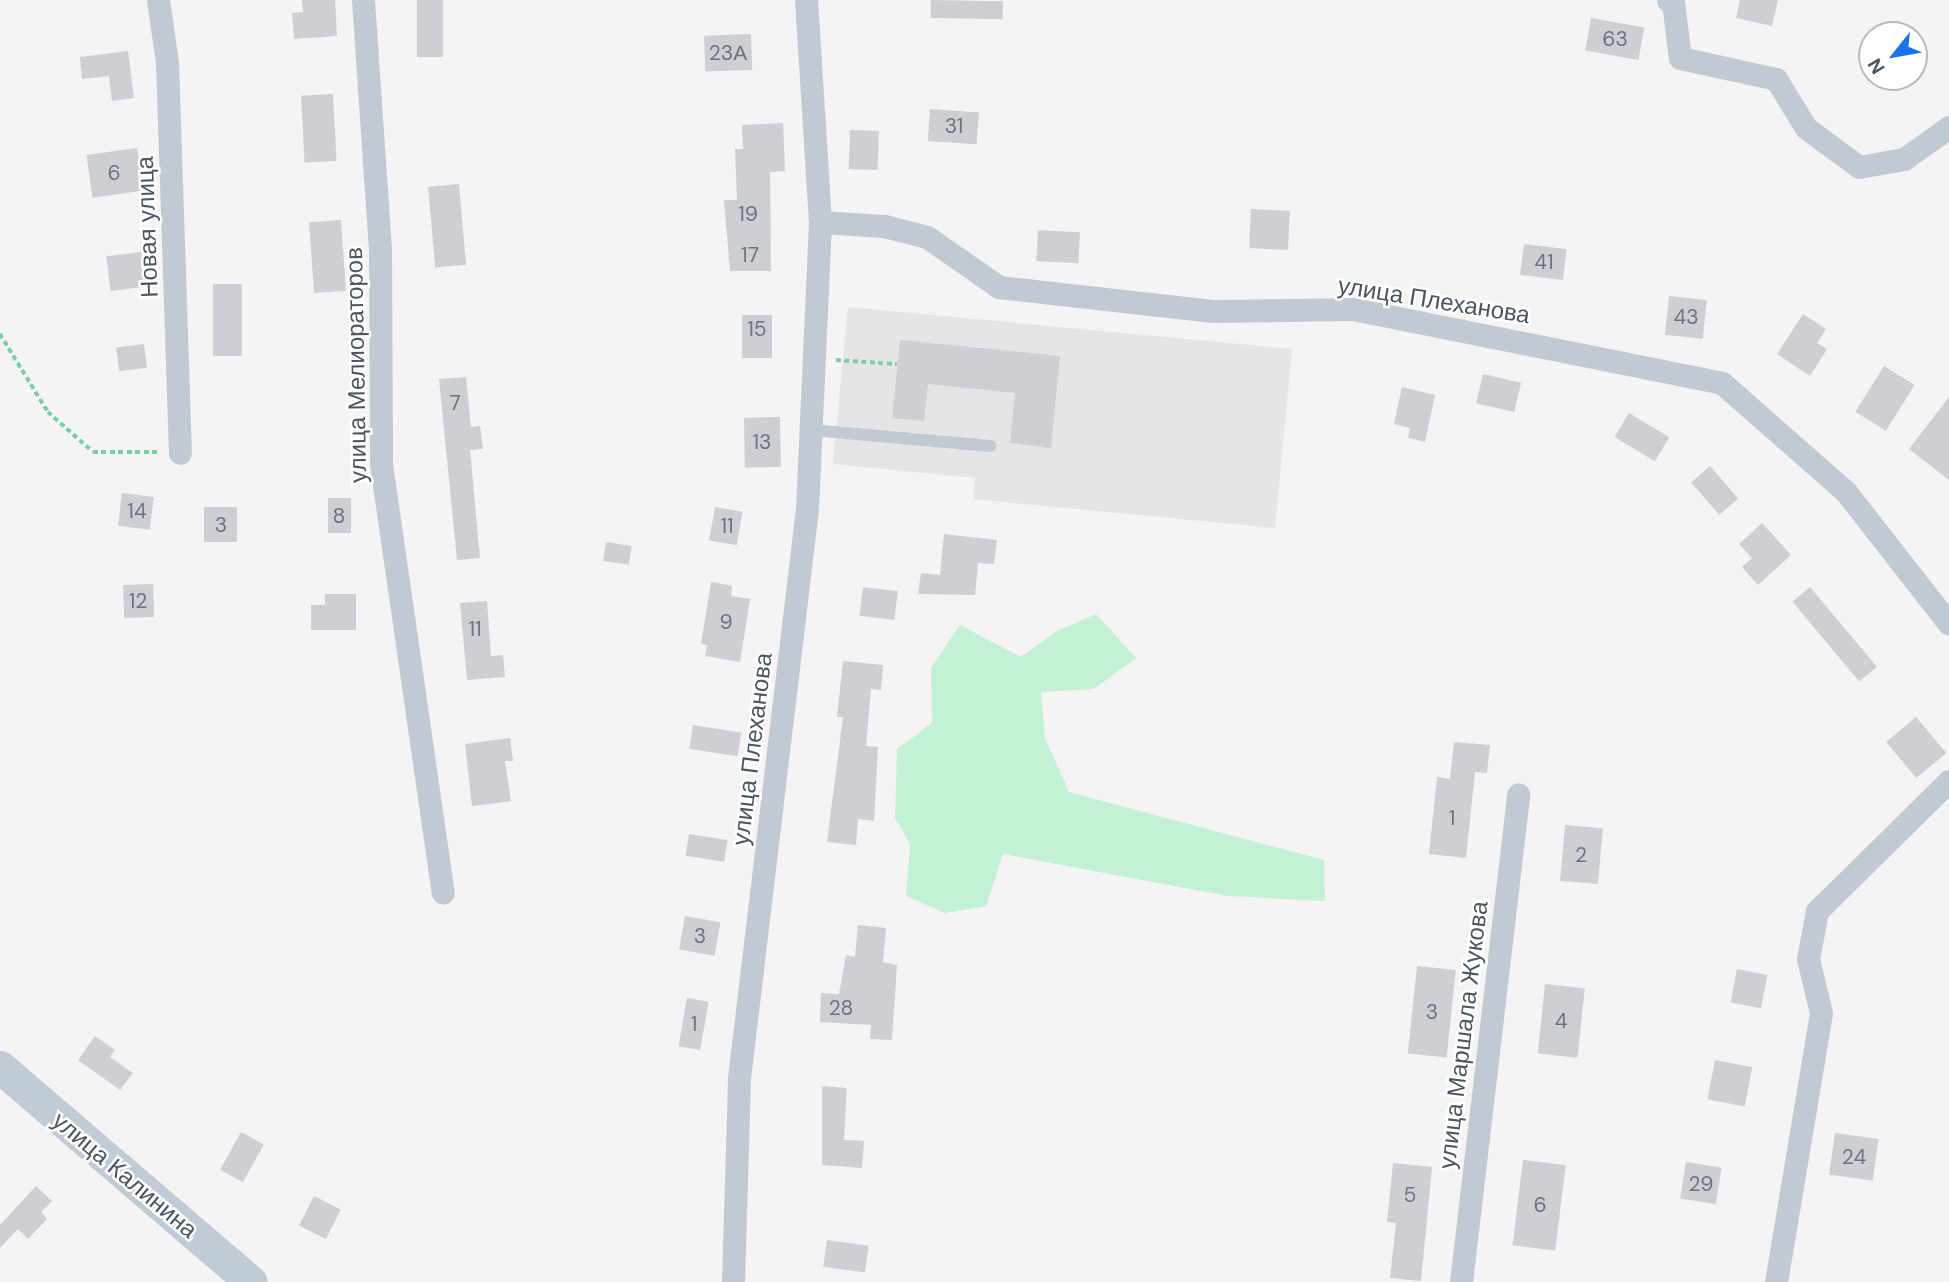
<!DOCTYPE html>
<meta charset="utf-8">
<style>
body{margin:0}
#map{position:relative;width:1949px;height:1282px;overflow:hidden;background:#f5f3f3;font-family:"DM Sans",sans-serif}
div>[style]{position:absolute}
.education>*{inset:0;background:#e6e4e5}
.green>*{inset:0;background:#c3f1d5}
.building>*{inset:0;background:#cdcfd5;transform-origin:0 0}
.path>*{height:3.5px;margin-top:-1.75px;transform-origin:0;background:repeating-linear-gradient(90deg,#7ad0a6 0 5px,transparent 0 8.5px)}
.lane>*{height:12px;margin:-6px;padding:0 6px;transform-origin:6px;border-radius:6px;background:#c1cad2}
.street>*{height:23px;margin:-11.5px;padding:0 11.5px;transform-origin:11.5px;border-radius:11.5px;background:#c1cad2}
.secondary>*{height:33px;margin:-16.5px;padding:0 16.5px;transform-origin:16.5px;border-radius:16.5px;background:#c1cbd6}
span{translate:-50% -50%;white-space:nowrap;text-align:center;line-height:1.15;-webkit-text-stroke:5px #fff;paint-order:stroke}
.number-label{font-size:21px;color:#6b747e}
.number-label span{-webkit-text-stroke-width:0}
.street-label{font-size:24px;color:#4a5661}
.north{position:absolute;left:1858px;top:21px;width:70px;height:70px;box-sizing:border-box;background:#fff;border:2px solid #b7bbc0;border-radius:50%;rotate:239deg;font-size:19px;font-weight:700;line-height:28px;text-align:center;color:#4a5661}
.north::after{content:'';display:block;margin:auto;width:24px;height:32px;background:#1a73e8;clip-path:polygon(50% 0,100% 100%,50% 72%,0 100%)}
</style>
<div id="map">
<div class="education">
<div style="clip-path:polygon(848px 307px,1292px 349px,1275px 528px,973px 499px,975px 478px,833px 464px)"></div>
</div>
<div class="green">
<div style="clip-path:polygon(1096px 614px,1136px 658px,1094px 689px,1041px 692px,1045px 738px,1069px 792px,1324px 860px,1325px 901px,1228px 896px,1003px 854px,986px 906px,945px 913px,906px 896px,910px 844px,895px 818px,897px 749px,932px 723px,931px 668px,960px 625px,1021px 657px,1057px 631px)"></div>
</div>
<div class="building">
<div style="clip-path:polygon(302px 0,335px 0,337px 36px,294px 39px,292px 13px,303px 12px)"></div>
<div style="left:417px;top:0;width:26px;height:57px"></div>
<div style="left:931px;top:0;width:72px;height:18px;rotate:1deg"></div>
<div style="clip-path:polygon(1740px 0,1778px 0,1772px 26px,1736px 18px)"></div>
<div style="left:1591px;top:18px;width:54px;height:33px;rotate:10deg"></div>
<div style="left:751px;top:34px;width:36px;height:47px;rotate:88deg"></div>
<div style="clip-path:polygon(128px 51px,134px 98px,112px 101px,109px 76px,82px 79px,80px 57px)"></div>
<div style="left:333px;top:94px;width:67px;height:32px;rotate:87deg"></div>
<div style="left:930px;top:109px;width:49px;height:32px;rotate:4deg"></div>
<div style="clip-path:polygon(783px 123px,785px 171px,770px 172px,771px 271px,730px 271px,724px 200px,737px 200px,735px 149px,743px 149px,742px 125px)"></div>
<div style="left:850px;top:130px;width:29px;height:39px;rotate:2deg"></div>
<div style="left:137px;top:148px;width:43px;height:51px;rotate:82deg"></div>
<div style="left:459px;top:184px;width:81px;height:31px;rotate:85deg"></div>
<div style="left:1251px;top:209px;width:39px;height:39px;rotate:3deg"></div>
<div style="left:341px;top:220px;width:71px;height:32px;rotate:86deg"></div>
<div style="left:1038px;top:230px;width:42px;height:31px;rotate:3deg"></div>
<div style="left:1524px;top:244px;width:43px;height:31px;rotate:7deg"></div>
<div style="left:141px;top:252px;width:35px;height:35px;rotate:83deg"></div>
<div style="left:213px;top:284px;width:29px;height:72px"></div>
<div style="left:1669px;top:296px;width:38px;height:39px;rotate:6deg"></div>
<div style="clip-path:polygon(1803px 314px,1826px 329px,1817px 343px,1827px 349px,1810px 376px,1777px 354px)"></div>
<div style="left:742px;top:315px;width:30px;height:43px"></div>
<div style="clip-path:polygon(900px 340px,1060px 356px,1051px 448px,1010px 443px,1015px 393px,928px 384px,924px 421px,892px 418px)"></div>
<div style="left:144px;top:344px;width:24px;height:28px;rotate:83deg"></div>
<div style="left:1884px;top:366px;width:36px;height:54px;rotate:32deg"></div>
<div style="left:1483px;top:374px;width:39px;height:30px;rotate:13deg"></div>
<div style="clip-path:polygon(466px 377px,471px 427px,480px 426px,483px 449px,470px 450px,480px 558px,457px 560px,439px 379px)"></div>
<div style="clip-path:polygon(1402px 387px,1435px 395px,1425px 442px,1408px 438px,1410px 428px,1394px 424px)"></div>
<div style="clip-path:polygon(1949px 397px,1949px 480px,1909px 449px)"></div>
<div style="left:1629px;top:413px;width:47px;height:28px;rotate:31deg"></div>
<div style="left:780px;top:417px;width:50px;height:36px;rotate:89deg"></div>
<div style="left:1710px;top:466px;width:43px;height:25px;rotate:49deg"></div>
<div style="left:122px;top:493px;width:32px;height:33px;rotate:7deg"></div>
<div style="left:328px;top:498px;width:23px;height:35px"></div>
<div style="left:204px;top:507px;width:33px;height:35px"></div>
<div style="left:715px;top:507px;width:28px;height:34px;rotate:10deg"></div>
<div style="clip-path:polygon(1762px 523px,1791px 555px,1758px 585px,1742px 567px,1752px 558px,1739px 544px)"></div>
<div style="clip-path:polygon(944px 534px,997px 540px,994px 564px,978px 563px,975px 595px,918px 594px,921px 573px,940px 575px)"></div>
<div style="left:606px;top:542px;width:26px;height:19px;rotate:9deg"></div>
<div style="clip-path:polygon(711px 582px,732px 586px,731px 596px,750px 599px,740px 662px,705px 656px,707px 645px,701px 644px)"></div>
<div style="left:153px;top:584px;width:33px;height:30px;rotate:88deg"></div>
<div style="left:863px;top:587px;width:35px;height:29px;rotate:7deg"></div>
<div style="left:1810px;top:587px;width:104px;height:23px;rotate:50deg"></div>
<div style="clip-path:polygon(325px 594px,356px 594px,356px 630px,311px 630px,311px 605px,325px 605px)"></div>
<div style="clip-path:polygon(487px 601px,491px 656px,503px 655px,505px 677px,467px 680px,460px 603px)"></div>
<div style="clip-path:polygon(843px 661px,883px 665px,881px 690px,871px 689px,866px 746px,878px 747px,874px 821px,858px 819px,856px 845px,827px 842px,843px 717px,837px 717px)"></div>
<div style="left:1916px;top:717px;width:47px;height:39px;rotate:50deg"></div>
<div style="left:693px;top:725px;width:49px;height:24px;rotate:9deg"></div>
<div style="clip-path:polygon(510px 738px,513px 761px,505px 761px,511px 801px,472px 806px,465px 744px)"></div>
<div style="clip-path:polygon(1454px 742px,1490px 745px,1487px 773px,1475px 772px,1466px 858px,1429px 854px,1437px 777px,1450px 779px)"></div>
<div style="left:1565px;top:825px;width:38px;height:56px;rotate:5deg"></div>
<div style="left:689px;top:834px;width:39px;height:22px;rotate:9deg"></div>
<div style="left:685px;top:916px;width:36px;height:34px;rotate:10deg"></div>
<div style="clip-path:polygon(858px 925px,886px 928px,883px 962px,897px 965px,892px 1040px,870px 1039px,871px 1025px,820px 1022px,821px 993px,839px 994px,846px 955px,855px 957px)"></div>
<div style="left:1417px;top:966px;width:39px;height:88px;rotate:6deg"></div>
<div style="left:1737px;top:969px;width:31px;height:34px;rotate:11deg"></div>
<div style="left:1545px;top:984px;width:40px;height:70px;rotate:6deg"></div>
<div style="left:687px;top:998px;width:22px;height:49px;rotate:10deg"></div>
<div style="clip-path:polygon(95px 1036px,115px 1050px,110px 1057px,133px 1073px,120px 1090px,78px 1060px)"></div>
<div style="left:1715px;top:1060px;width:38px;height:40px;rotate:11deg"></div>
<div style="clip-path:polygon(822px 1086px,847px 1088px,844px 1140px,864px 1141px,862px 1168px,822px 1165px)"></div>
<div style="left:241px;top:1132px;width:26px;height:43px;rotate:29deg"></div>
<div style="left:1835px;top:1133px;width:44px;height:42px;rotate:8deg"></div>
<div style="left:1523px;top:1160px;width:43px;height:86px;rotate:7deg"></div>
<div style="left:1686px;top:1162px;width:36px;height:37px;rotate:9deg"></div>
<div style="clip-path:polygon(1393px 1163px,1432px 1167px,1421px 1281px,1390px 1278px,1396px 1223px,1387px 1222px)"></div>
<div style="clip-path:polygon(36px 1186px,52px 1201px,41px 1212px,47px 1219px,28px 1239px,18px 1229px,0 1248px,0 1225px)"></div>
<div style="left:314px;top:1196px;width:30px;height:33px;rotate:27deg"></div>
<div style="left:827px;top:1240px;width:42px;height:27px;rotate:8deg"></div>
</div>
<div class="path">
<div style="left:0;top:334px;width:92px;rotate:58.4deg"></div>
<div style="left:48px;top:412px;width:60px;rotate:41.6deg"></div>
<div style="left:93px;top:452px;width:66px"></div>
<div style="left:836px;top:360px;width:61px;rotate:3.8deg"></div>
</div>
<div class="lane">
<div style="left:811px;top:430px;width:180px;rotate:5.1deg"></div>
</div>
<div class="street">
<div style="left:158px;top:0;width:63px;rotate:81.7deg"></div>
<div style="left:167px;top:62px;width:391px;rotate:88.1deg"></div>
<div style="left:363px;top:0;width:252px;rotate:86.1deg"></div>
<div style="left:380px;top:251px;width:213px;rotate:89.7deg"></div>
<div style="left:381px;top:464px;width:433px;rotate:81.8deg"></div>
<div style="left:1668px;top:0;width:5px;rotate:22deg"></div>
<div style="left:1673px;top:2px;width:56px;rotate:82.9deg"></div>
<div style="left:1680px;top:58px;width:98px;rotate:12.3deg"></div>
<div style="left:1776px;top:79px;width:57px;rotate:58.5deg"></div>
<div style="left:1806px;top:128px;width:66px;rotate:36.3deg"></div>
<div style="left:1859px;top:167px;width:46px;rotate:-10.1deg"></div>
<div style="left:1904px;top:159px;width:55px;rotate:-35.4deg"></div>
<div style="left:820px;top:222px;width:64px;rotate:3.6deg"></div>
<div style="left:884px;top:226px;width:44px;rotate:14.3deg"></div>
<div style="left:927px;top:237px;width:88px;rotate:34.8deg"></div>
<div style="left:999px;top:287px;width:215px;rotate:6.4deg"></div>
<div style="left:1213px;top:311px;width:140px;rotate:-0.8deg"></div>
<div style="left:1353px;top:309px;width:376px;rotate:11.3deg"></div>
<div style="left:1722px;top:383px;width:165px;rotate:41.3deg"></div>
<div style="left:1846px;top:492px;width:167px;rotate:52deg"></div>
<div style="left:733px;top:1282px;width:204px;rotate:-88.3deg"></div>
<div style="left:739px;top:1078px;width:573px;rotate:-83.19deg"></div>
<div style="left:807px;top:509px;width:287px;rotate:-87.4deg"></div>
<div style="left:820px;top:222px;width:222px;rotate:-93.6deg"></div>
<div style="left:1461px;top:1282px;width:491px;rotate:-83.3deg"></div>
<div style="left:1776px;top:1282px;width:273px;rotate:-80.5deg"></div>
<div style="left:1821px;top:1013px;width:56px;rotate:-103.5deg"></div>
<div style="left:1808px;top:959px;width:49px;rotate:-79.4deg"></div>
<div style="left:1817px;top:911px;width:185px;rotate:-44.6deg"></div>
</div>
<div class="secondary">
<div style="left:0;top:1067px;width:330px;rotate:40.6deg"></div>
</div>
<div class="number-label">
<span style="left:1615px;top:39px">63</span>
<span style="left:728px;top:53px">23А</span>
<span style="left:954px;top:126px">31</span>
<span style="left:114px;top:173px">6</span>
<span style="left:748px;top:214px">19</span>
<span style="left:750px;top:255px">17</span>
<span style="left:1544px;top:262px">41</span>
<span style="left:1686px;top:317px">43</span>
<span style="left:757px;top:329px">15</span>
<span style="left:455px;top:403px">7</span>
<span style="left:762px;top:442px">13</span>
<span style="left:137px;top:511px">14</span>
<span style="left:339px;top:516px">8</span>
<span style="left:221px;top:525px">3</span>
<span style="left:727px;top:526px">11</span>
<span style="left:138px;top:601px">12</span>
<span style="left:726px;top:622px">9</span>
<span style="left:475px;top:629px">11</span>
<span style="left:1452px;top:818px">1</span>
<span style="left:1581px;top:855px">2</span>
<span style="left:700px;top:936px">3</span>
<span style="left:841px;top:1008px">28</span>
<span style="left:1432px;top:1012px">3</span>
<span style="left:1561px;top:1021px">4</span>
<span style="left:694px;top:1024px">1</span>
<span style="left:1854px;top:1157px">24</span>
<span style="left:1701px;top:1184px">29</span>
<span style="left:1410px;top:1195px">5</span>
<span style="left:1540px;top:1205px">6</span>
</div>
<div class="street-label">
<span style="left:147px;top:227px;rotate:-92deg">Новая улица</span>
<span style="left:1434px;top:300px;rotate:9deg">улица Плеханова</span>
<span style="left:356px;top:365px;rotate:-91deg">улица Мелиораторов</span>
<span style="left:752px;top:749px;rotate:-83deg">улица Плеханова</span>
<span style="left:1463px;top:1035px;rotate:-83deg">улица Маршала Жукова</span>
<span style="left:125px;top:1175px;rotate:40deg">улица Калинина</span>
</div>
<div class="north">N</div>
</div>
